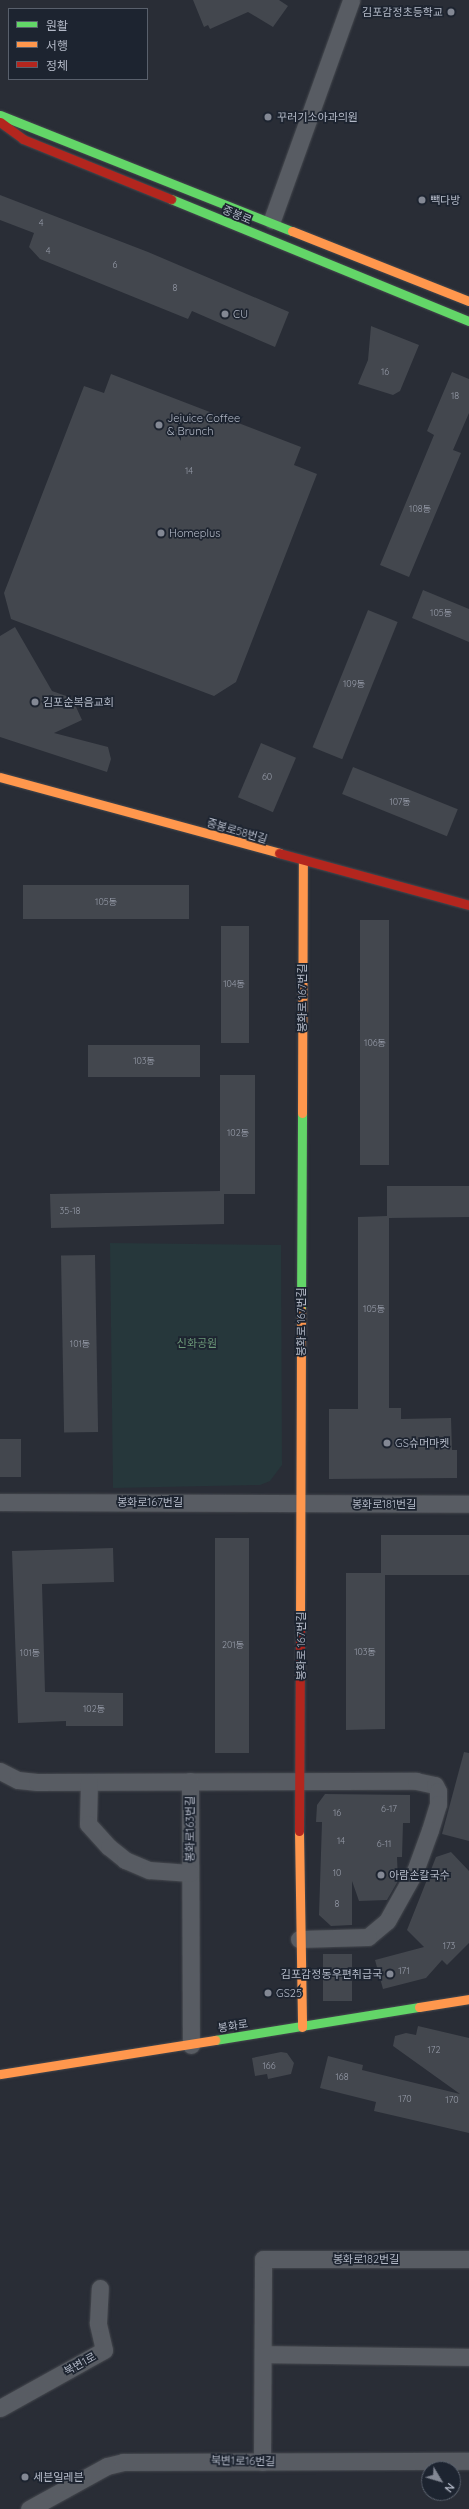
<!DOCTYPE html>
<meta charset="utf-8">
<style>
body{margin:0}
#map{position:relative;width:469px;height:2509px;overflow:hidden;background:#292d36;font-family:Quicksand,"Noto Sans KR",sans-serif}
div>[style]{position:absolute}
.green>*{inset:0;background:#26373b}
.building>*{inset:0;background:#43474e;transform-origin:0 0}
.roads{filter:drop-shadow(0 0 1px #45484e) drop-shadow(0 0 1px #45484e)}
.street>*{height:17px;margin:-8.5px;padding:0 8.5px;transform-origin:8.5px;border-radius:8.5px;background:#585c63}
.fast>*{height:9px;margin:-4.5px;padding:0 4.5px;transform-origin:4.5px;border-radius:4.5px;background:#63d668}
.slow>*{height:9px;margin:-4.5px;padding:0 4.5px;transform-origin:4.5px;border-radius:4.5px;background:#ff974d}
.jam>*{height:9px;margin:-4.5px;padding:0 4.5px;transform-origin:4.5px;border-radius:4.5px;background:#b3261e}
.dots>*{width:11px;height:11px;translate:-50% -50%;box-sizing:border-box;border:2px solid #1d2430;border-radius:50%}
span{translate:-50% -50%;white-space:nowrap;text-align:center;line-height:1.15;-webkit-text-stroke:3.5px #1d2430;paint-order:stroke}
.number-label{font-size:9px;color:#979ca9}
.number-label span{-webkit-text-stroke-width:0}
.poi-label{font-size:11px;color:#b3b9c7}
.right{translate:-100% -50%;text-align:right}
.left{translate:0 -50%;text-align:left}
.street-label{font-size:11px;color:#b3b9c7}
.park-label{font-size:11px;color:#6b9777}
.legend{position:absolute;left:8px;top:8px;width:140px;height:72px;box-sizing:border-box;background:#1d2430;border:1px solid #59606c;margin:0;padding:5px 7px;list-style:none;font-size:12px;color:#b3b9c7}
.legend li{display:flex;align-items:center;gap:8px;height:20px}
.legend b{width:20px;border:1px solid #59606c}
.north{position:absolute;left:421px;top:2461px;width:40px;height:40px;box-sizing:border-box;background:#1d2430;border:1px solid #59606c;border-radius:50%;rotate:128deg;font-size:11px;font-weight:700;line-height:16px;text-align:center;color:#b3b9c7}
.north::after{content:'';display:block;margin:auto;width:14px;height:18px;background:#838894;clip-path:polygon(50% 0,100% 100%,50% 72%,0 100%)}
</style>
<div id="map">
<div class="green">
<div style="clip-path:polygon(110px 1243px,281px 1245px,282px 1465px,270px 1481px,260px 1485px,113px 1488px)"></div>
</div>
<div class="building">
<div style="clip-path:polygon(193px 0,279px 0,288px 6px,273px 27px,248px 12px,210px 29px,208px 25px,204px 27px)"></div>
<div style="clip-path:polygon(0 195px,148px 252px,289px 312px,275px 347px,192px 311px,188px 319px,40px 259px,29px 247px,34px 233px,0 220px)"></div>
<div style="clip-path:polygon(371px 326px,419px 345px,400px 391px,393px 395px,358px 384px,368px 360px)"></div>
<div style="clip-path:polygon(452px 372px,469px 379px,469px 413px,453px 450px,461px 453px,409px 577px,380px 565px,434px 435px,427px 431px)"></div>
<div style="clip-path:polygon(111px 374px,301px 447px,294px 465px,317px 474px,236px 682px,214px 696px,11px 619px,4px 593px,84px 386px,104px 393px)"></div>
<div style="clip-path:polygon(423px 590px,469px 609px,469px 642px,412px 618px)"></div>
<div style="left:368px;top:610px;width:32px;height:148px;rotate:22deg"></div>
<div style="clip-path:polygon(15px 627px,52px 691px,72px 698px,82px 720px,54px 733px,108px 747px,111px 759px,107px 772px,0 737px,0 636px)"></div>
<div style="left:261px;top:743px;width:38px;height:59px;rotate:23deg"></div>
<div style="left:353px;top:767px;width:113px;height:29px;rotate:22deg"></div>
<div style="left:23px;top:885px;width:166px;height:34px"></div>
<div style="left:389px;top:920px;width:245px;height:29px;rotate:90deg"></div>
<div style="left:221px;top:926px;width:28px;height:117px"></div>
<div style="left:88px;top:1045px;width:112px;height:32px"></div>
<div style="clip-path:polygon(220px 1075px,255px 1075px,255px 1194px,224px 1194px,224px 1224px,51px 1228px,50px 1194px,220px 1191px)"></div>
<div style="clip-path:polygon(387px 1186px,469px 1186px,469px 1217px,389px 1218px,389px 1408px,401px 1408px,401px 1419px,451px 1418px,452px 1450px,457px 1450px,457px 1478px,329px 1479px,329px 1409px,358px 1409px,358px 1217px,387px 1216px)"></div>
<div style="left:95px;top:1255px;width:177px;height:34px;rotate:89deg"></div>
<div style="left:0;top:1439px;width:21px;height:38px"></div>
<div style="clip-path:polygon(381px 1535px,469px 1535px,469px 1575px,385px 1575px,385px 1729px,346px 1730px,346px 1573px,381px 1573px)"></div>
<div style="left:215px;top:1538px;width:34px;height:215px"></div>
<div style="clip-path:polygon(113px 1548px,114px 1582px,42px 1584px,45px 1692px,123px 1693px,123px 1726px,66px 1726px,66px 1721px,18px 1723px,12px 1551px)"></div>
<div style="clip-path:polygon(464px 1752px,469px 1753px,469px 1841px,442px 1834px)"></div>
<div style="clip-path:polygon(325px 1794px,410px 1795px,410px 1823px,403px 1823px,402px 1857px,397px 1857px,398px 1881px,387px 1900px,359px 1901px,352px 1881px,352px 1925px,331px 1926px,319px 1915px,322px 1822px,316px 1822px,317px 1805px)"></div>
<div style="clip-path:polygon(451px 1852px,469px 1871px,469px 1943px,447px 1965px,442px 1960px,426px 1978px,383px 1989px,375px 1960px,424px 1947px,407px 1930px,436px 1857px)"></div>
<div style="left:323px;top:1954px;width:29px;height:47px"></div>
<div style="clip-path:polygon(418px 2026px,469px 2038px,469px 2133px,374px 2111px,376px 2102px,320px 2088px,328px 2056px,363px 2065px,362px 2070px,460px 2094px,393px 2046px,395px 2036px,406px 2033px,416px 2035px)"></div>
<div style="clip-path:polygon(281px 2052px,287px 2053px,294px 2063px,291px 2074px,268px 2079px,267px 2074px,255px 2076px,252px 2058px)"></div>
</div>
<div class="roads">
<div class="street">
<div style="left:272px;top:220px;width:234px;rotate:-70.2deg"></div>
<div style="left:0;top:1502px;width:469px;rotate:0.2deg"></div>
<div style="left:0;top:1771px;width:20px;rotate:27deg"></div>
<div style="left:18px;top:1780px;width:19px;rotate:6deg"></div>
<div style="left:37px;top:1782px;width:379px;rotate:-0.2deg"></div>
<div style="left:416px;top:1781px;width:19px;rotate:12deg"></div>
<div style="left:435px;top:1785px;width:7px;rotate:63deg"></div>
<div style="left:438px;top:1791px;width:13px;rotate:90deg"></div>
<div style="left:438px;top:1804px;width:27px;rotate:107deg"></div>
<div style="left:430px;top:1830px;width:44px;rotate:110.1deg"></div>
<div style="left:415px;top:1871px;width:57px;rotate:119.2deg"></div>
<div style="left:387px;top:1921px;width:25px;rotate:140deg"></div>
<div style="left:368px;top:1937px;width:69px;rotate:178.3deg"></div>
<div style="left:190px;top:1781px;width:264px;rotate:89.8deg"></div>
<div style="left:89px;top:1782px;width:42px;rotate:91.4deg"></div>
<div style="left:88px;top:1824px;width:31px;rotate:48deg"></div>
<div style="left:109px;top:1847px;width:21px;rotate:39deg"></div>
<div style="left:125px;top:1860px;width:26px;rotate:23deg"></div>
<div style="left:149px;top:1870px;width:41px;rotate:4.2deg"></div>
<div style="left:263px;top:2354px;width:206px;rotate:0.8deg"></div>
<div style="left:0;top:2408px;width:119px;rotate:-29.1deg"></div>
<div style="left:104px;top:2350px;width:28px;rotate:-103deg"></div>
<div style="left:98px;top:2323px;width:35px;rotate:-87deg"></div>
<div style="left:262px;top:2462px;width:203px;rotate:-89.7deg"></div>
<div style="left:263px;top:2259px;width:206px"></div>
<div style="left:29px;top:2509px;width:89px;rotate:-28.9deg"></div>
<div style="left:107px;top:2466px;width:16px;rotate:-14deg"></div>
<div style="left:123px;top:2462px;width:346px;rotate:-0.2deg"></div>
</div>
<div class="fast">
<div style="left:0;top:115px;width:314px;rotate:21.7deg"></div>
<div style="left:171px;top:199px;width:322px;rotate:22.3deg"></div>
<div style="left:301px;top:1310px;width:197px;rotate:-89.7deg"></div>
<div style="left:215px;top:2040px;width:207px;rotate:-9.2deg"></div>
</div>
<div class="slow">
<div style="left:292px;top:231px;width:190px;rotate:21.6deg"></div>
<div style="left:0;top:777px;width:289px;rotate:15.2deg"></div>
<div style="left:302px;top:1113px;width:252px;rotate:-89.8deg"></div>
<div style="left:300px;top:1623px;width:313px;rotate:-89.8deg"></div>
<div style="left:299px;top:1831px;width:196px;rotate:89.1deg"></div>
<div style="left:419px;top:2007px;width:51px;rotate:-9.1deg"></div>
<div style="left:0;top:2074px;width:218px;rotate:-9deg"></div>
</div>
<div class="jam">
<div style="left:0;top:122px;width:29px;rotate:36deg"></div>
<div style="left:23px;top:139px;width:160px;rotate:22.1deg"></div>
<div style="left:279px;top:853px;width:197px;rotate:15.3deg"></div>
<div style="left:299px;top:1831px;width:208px;rotate:-89.7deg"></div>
</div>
</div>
<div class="dots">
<div style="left:451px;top:12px;background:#838894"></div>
<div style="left:268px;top:117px;background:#838894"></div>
<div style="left:422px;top:200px;background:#838894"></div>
<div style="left:225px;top:314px;background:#838894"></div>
<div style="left:159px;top:425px;background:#838894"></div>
<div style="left:161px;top:533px;background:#838894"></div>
<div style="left:35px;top:702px;background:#838894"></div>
<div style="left:387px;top:1443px;background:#838894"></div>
<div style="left:381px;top:1875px;background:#838894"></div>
<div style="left:390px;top:1974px;background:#838894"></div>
<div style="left:268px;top:1993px;background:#838894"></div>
<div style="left:25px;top:2477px;background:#838894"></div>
</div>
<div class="number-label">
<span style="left:41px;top:223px">4</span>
<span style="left:48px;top:251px">4</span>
<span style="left:115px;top:265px">6</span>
<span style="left:175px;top:288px">8</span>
<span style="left:385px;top:372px">16</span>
<span style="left:455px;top:396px">18</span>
<span style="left:189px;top:471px">14</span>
<span style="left:420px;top:509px">108동</span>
<span style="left:441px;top:613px">105동</span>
<span style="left:354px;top:684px">109동</span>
<span style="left:267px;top:777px">60</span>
<span style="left:400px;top:802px">107동</span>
<span style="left:106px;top:902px">105동</span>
<span style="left:234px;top:984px">104동</span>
<span style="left:375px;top:1043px">106동</span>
<span style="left:144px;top:1061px">103동</span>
<span style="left:238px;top:1133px">102동</span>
<span style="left:70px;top:1211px">35-18</span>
<span style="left:374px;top:1309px">105동</span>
<span style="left:80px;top:1344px">101동</span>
<span style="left:233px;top:1645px">201동</span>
<span style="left:365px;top:1652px">103동</span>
<span style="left:30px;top:1653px">101동</span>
<span style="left:94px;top:1709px">102동</span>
<span style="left:389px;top:1809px">6-17</span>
<span style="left:337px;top:1813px">16</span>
<span style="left:341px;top:1841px">14</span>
<span style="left:384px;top:1844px">6-11</span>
<span style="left:337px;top:1873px">10</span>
<span style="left:337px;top:1904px">8</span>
<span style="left:449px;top:1946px">173</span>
<span style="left:404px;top:1971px">171</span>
<span style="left:434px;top:2050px">172</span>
<span style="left:269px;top:2066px">166</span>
<span style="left:342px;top:2077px">168</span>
<span style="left:405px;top:2099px">170</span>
<span style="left:452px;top:2100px">170</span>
</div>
<div class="poi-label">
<span class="right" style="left:443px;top:12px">김포감정초등학교</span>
<span class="left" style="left:277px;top:117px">꾸러기소아과의원</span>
<span class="left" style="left:430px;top:200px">빽다방</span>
<span class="left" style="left:233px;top:314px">CU</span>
<span class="left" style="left:167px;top:425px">Jejuice Coffee<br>&amp; Brunch</span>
<span class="left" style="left:169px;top:533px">Homeplus</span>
<span class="left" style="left:43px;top:702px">김포순복음교회</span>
<span class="left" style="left:395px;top:1443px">GS슈머마켓</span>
<span class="left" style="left:389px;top:1875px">아람손칼국수</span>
<span class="right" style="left:382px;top:1974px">김포감정동우편취급국</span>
<span class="left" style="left:276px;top:1993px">GS25</span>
<span class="left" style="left:33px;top:2477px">세븐일레븐</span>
</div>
<div class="street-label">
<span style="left:237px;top:215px;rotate:23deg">중봉로</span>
<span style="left:237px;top:831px;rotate:16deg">중봉로58번길</span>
<span style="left:302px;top:998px;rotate:-90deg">봉화로 167번길</span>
<span style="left:301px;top:1322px;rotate:-90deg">봉화로 167번길</span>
<span style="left:150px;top:1502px">봉화로167번길</span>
<span style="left:384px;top:1504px">봉화로181번길</span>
<span style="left:301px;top:1646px;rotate:-90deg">봉화로 167번길</span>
<span style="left:190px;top:1829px;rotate:-90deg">봉화로163번길</span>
<span style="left:233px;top:2026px;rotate:-9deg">봉화로</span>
<span style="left:366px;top:2259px">봉화로182번길</span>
<span style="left:80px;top:2364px;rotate:-29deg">북변1로</span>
<span style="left:243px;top:2461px;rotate:1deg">북변1로16번길</span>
</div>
<div class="park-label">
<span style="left:197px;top:1343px">신화공원</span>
</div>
<ul class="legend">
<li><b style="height:5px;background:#63d668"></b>원활</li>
<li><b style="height:5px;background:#ff974d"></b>서행</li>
<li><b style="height:5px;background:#b3261e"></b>정체</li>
</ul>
<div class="north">N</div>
</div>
